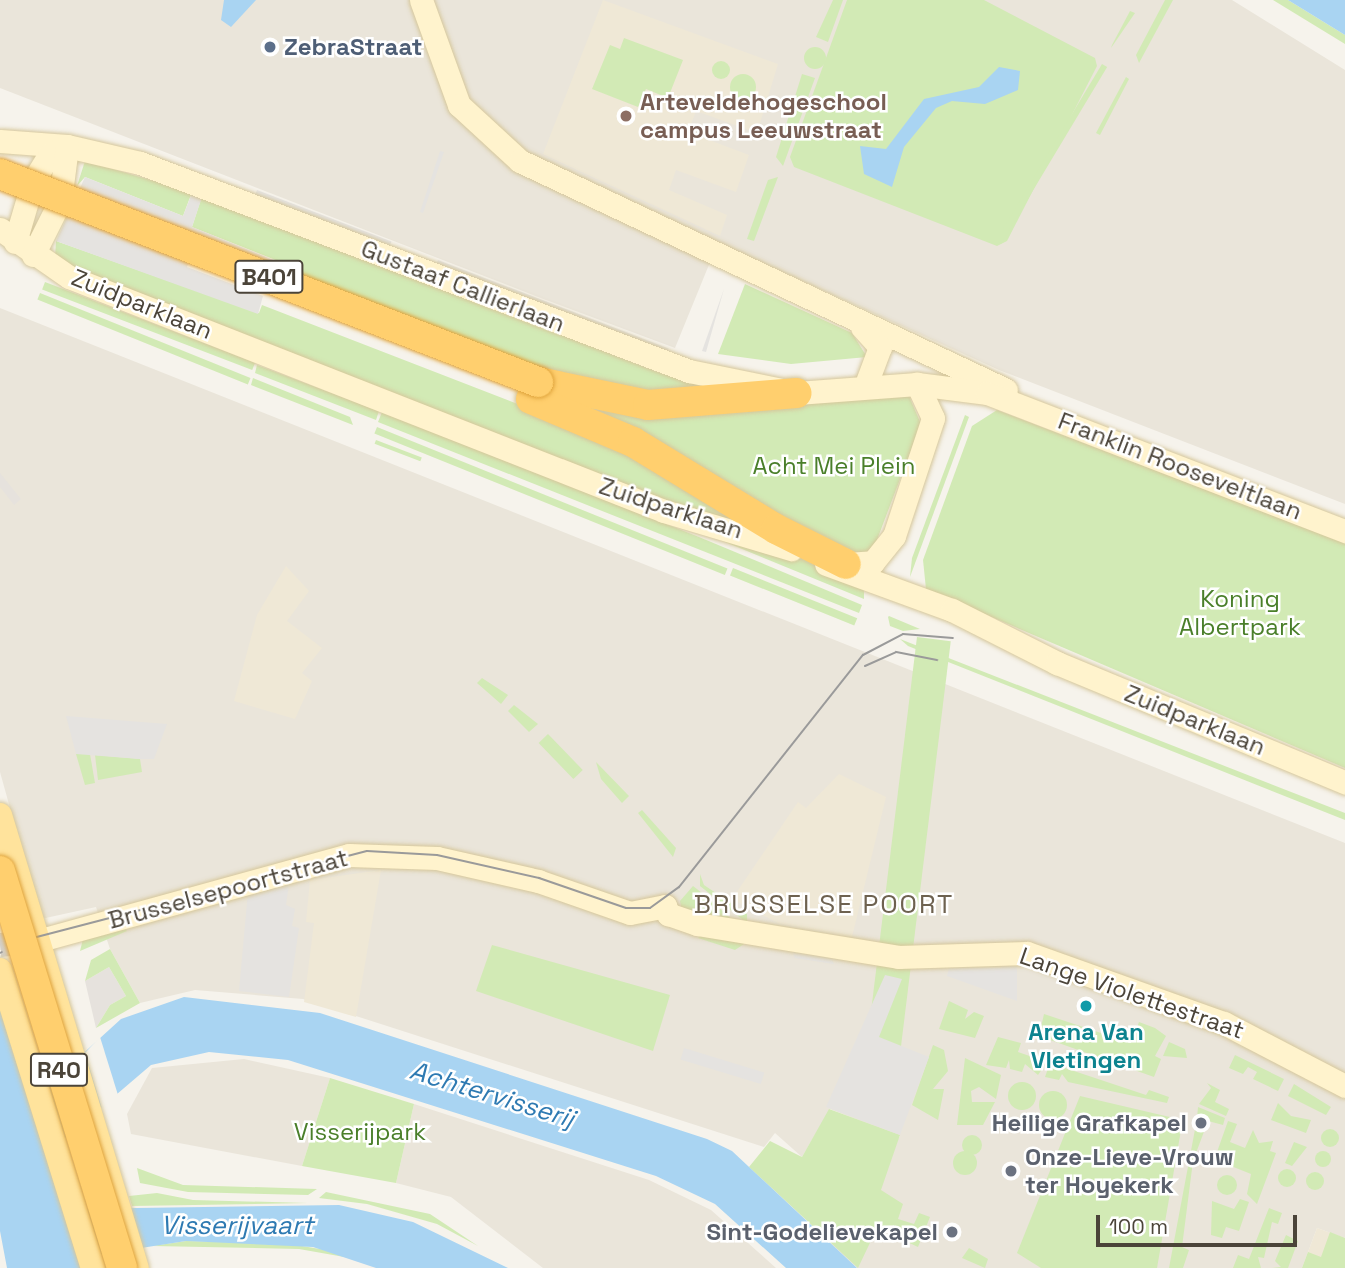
<!DOCTYPE html>
<style>
body{margin:0}
#map{position:relative;width:1345px;height:1268px;overflow:hidden;background:#f6f3ec;font-family:"Space Grotesk",sans-serif}
div>[style]{position:absolute}
.residential>*{inset:0;background:#eae5da}
.industrial>*{inset:0;background:#e6e2dd}
.education>*{inset:0;background:#efe8d6}
.green>*{inset:0;background:#d2eab5;transform-origin:0 0}
.round{border-radius:50%}
.parking>*{inset:0;background:#e5e3e0;transform-origin:0 0}
.water>*{inset:0;background:#a9d4f2}
.pier>*{inset:0;background:#f6f3ec}
.primary-tunnel>*{height:24px;margin-top:-12px;transform-origin:0;background:repeating-linear-gradient(90deg,#d4d0c8 0 24px,transparent 0 36px)}
.roads{filter:drop-shadow(0 0 2px #d6c79b) drop-shadow(0 0 2px #d6c79b)}
.secondary>*{height:23px;margin:-11.5px;padding:0 11.5px;transform-origin:11.5px;border-radius:11.5px;background:#fff3cd}
.primary>*{height:24px;margin:-12px;padding:0 12px;transform-origin:12px;border-radius:12px;background:#ffe39c}
.highway>*{height:30px;margin:-15px;padding:0 15px;transform-origin:15px;border-radius:15px;background:#ffcf6e}
.tram>*{height:2px;margin:-1px;padding:0 1px;transform-origin:1px;border-radius:1px;background:#9a9a9a}
.bridges{filter:drop-shadow(0 0 2px #e0a43c) drop-shadow(0 0 2px #e0a43c)}
.highway-bridge>*{height:30px;margin:-15px;padding:0 15px;transform-origin:15px;border-radius:15px;background:#ffcf6e}
.dots>*{width:19px;height:19px;translate:-50% -50%;box-sizing:border-box;border:4px solid #fff;border-radius:50%}
span{translate:-50% -50%;white-space:nowrap;text-align:center;line-height:1.15;-webkit-text-stroke:5px #fff;paint-order:stroke}
.shield-label span{padding:2px 5px;background:#fff;border:2px solid;border-radius:5px;-webkit-text-stroke-width:0}
.shield-label{font-size:23px;color:#4b4439;font-weight:700}
.service-label{font-size:24px;color:#4e5e75;font-weight:700}
.left{translate:0 -50%;text-align:left}
.education-label{font-size:24px;color:#785e54;font-weight:700}
.street-label{font-size:24px;color:#4b4439}
.park-label{font-size:24px;color:#4a7f2a}
.culture-label{font-size:24px;color:#0d838f;font-weight:700}
.worship-label{font-size:24px;color:#5b616d;font-weight:700}
.right{translate:-100% -50%;text-align:right}
.neighbourhood-label{font-size:26px;color:#6e6250;letter-spacing:2px}
.water-label{font-size:26px;color:#2e7ab2;font-style:italic}
.scale{position:absolute;left:1096px;top:1215px;width:201px;height:32px;box-sizing:border-box;border:4px solid #4b4439;border-top:0;padding-left:9px;font-size:21px;line-height:24px;white-space:nowrap;color:#4b4439;-webkit-text-stroke:5px #fff;paint-order:stroke}
</style>
<div id="map">
<div class="residential">
<div style="clip-path:polygon(0 0,1232px 0,1345px 70px,1345px 504px,999px 370px,725px 246px,715px 250px,675px 348px,538px 297px,0 88px)"></div>
<div style="clip-path:polygon(0 308px,1345px 843px,1345px 1238px,1317px 1228px,1302px 1268px,857px 1268px,831px 1244px,900px 1136px,830px 1109px,802px 1157px,775px 1133px,764px 1147px,303px 999px,195px 990px,140px 1003px,110px 949px,96px 907px,41px 919px,0 772px)"></div>
<div style="clip-path:polygon(244px 1059px,330px 1078px,302px 1166px,131px 1134px,127px 1114px,152px 1068px)"></div>
<div style="clip-path:polygon(414px 1104px,649px 1180px,711px 1210px,776px 1268px,543px 1268px,451px 1197px,396px 1183px)"></div>
</div>
<div class="industrial">
<div style="clip-path:polygon(0 473px,21px 499px,14px 505px,0 487px)"></div>
<div style="clip-path:polygon(109px 967px,126px 996px,110px 1005px,96px 1028px,85px 981px)"></div>
</div>
<div class="education">
<div style="clip-path:polygon(603px 0,778px 64px,757px 133px,696px 111px,688px 132px,749px 155px,736px 192px,676px 170px,669px 190px,727px 215px,720px 236px,543px 154px)"></div>
<div style="clip-path:polygon(286px 566px,309px 591px,287px 621px,322px 648px,302px 673px,312px 681px,295px 719px,234px 701px,257px 615px)"></div>
<div style="clip-path:polygon(839px 774px,886px 797px,852px 937px,778px 923px,732px 899px,798px 802px,806px 808px)"></div>
<div style="clip-path:polygon(381px 870px,356px 1017px,304px 1002px,314px 923px,306px 922px,310px 880px)"></div>
<div style="clip-path:polygon(1317px 1228px,1345px 1238px,1345px 1268px,1302px 1268px)"></div>
</div>
<div class="green">
<div style="clip-path:polygon(833px 0,843px 0,828px 42px,816px 37px)"></div>
<div style="clip-path:polygon(847px 0,984px 0,1095px 58px,1097px 66px,1007px 241px,997px 246px,794px 167px,790px 157px)"></div>
<div style="clip-path:polygon(1165px 0,1173px 0,1139px 63px,1136px 55px)"></div>
<div style="clip-path:polygon(1273px 0,1288px 0,1345px 35px,1345px 44px)"></div>
<div style="clip-path:polygon(1130px 11px,1135px 13px,1111px 48px,1112px 45px)"></div>
<div style="clip-path:polygon(624px 38px,683px 60px,668px 98px,646px 89px,638px 107px,592px 89px,610px 45px,620px 49px)"></div>
<div class="round" style="left:804px;top:47px;width:22px;height:22px"></div>
<div class="round" style="left:712px;top:61px;width:18px;height:18px"></div>
<div style="left:1102px;top:64px;width:6px;height:206px;rotate:31deg"></div>
<div class="round" style="left:730px;top:74px;width:26px;height:26px"></div>
<div style="clip-path:polygon(802px 74px,815px 78px,783px 166px,776px 157px)"></div>
<div style="clip-path:polygon(1126px 77px,1129px 79px,1100px 135px,1096px 133px)"></div>
<div style="clip-path:polygon(85px 161px,192px 192px,183px 216px,85px 177px,77px 186px)"></div>
<div style="clip-path:polygon(778px 177px,754px 241px,747px 239px,768px 180px)"></div>
<div style="clip-path:polygon(202px 196px,660px 373px,717px 390px,605px 391px,275px 269px,278px 261px,192px 227px)"></div>
<div style="clip-path:polygon(56px 241px,259px 313px,262px 305px,590px 432px,762px 528px,668px 506px,83px 272px,55px 257px)"></div>
<div style="left:45px;top:282px;width:225px;height:8px;rotate:21deg"></div>
<div style="clip-path:polygon(745px 284px,852px 333px,867px 357px,791px 364px,718px 354px)"></div>
<div style="left:40px;top:293px;width:227px;height:7px;rotate:22deg"></div>
<div style="clip-path:polygon(257px 365px,379px 411px,376px 420px,255px 373px)"></div>
<div style="clip-path:polygon(253px 378px,350px 417px,353px 425px,251px 385px)"></div>
<div style="clip-path:polygon(536px 388px,793px 403px,909px 396px,921px 424px,872px 553px,852px 553px)"></div>
<div style="clip-path:polygon(997px 410px,1345px 543px,1345px 768px,926px 589px,923px 560px,972px 426px)"></div>
<div style="clip-path:polygon(382px 412px,699px 537px,862px 605px,859px 613px,378px 422px)"></div>
<div style="clip-path:polygon(965px 415px,969px 417px,910px 577px,912px 558px)"></div>
<div style="left:377px;top:427px;width:378px;height:7px;rotate:22deg"></div>
<div style="left:376px;top:440px;width:49px;height:4px;rotate:21deg"></div>
<div style="clip-path:polygon(674px 521px,796px 555px,864px 586px,864px 599px)"></div>
<div style="left:733px;top:568px;width:134px;height:8px;rotate:22deg"></div>
<div style="clip-path:polygon(888px 617px,889px 616px,920px 629px,903px 631px,890px 626px)"></div>
<div style="left:917px;top:637px;width:34px;height:461px;rotate:7deg"></div>
<div style="clip-path:polygon(900px 639px,1345px 813px,1345px 820px,908px 646px)"></div>
<div style="clip-path:polygon(482px 678px,508px 695px,501px 704px,477px 683px)"></div>
<div style="clip-path:polygon(514px 705px,538px 724px,529px 732px,508px 711px)"></div>
<div style="left:548px;top:734px;width:50px;height:13px;rotate:46deg"></div>
<div style="clip-path:polygon(76px 754px,90px 754px,95px 783px,85px 785px)"></div>
<div style="clip-path:polygon(95px 755px,140px 759px,142px 772px,98px 780px)"></div>
<div style="clip-path:polygon(596px 762px,629px 796px,622px 803px,601px 779px)"></div>
<div style="clip-path:polygon(642px 810px,676px 848px,673px 857px,638px 813px)"></div>
<div style="clip-path:polygon(700px 874px,704px 885px,747px 914px,747px 923px,700px 886px)"></div>
<div style="clip-path:polygon(693px 886px,711px 900px,731px 919px,682px 910px,680px 901px)"></div>
<div style="clip-path:polygon(122px 925px,127px 931px,80px 951px,83px 939px)"></div>
<div style="clip-path:polygon(706px 932px,744px 937px,744px 944px,735px 950px,698px 938px)"></div>
<div style="clip-path:polygon(492px 945px,670px 995px,653px 1051px,476px 991px)"></div>
<div style="clip-path:polygon(110px 949px,140px 1003px,96px 1028px,110px 1005px,126px 996px,109px 967px,85px 981px,91px 960px)"></div>
<div style="clip-path:polygon(949px 1001px,968px 1010px,965px 1019px,974px 1012px,984px 1016px,975px 1038px,939px 1029px)"></div>
<div style="clip-path:polygon(1044px 1014px,1131px 1043px,1139px 1022px,1155px 1028px,1166px 1036px,1155px 1056px,1161px 1059px,1154px 1077px,1039px 1036px)"></div>
<div style="clip-path:polygon(998px 1037px,1021px 1043px,1018px 1052px,1047px 1062px,1038px 1075px,1025px 1064px,1022px 1072px,1010px 1069px,1009px 1060px,1006px 1068px,986px 1065px)"></div>
<div style="clip-path:polygon(1169px 1042px,1185px 1049px,1187px 1058px,1163px 1056px)"></div>
<div style="clip-path:polygon(933px 1045px,944px 1050px,948px 1071px,933px 1089px,944px 1089px,938px 1120px,912px 1105px)"></div>
<div style="clip-path:polygon(1235px 1055px,1284px 1079px,1278px 1091px,1253px 1079px,1257px 1072px,1248px 1067px,1243px 1074px,1229px 1068px)"></div>
<div style="clip-path:polygon(965px 1058px,1001px 1075px,996px 1099px,979px 1087px,971px 1091px,972px 1102px,995px 1102px,983px 1125px,957px 1125px)"></div>
<div style="clip-path:polygon(1050px 1063px,1146px 1095px,1149px 1090px,1169px 1097px,1167px 1103px,1068px 1082px,1062px 1074px,1059px 1080px,1045px 1077px)"></div>
<div style="clip-path:polygon(330px 1078px,414px 1104px,396px 1183px,302px 1166px)"></div>
<div class="round" style="left:1008px;top:1082px;width:28px;height:28px"></div>
<div style="clip-path:polygon(1207px 1083px,1220px 1090px,1215px 1102px,1229px 1109px,1226px 1116px,1199px 1104px,1211px 1088px)"></div>
<div style="clip-path:polygon(1294px 1084px,1331px 1107px,1326px 1115px,1288px 1096px)"></div>
<div class="round" style="left:1039px;top:1091px;width:28px;height:28px"></div>
<div style="clip-path:polygon(1080px 1096px,1174px 1118px,1181px 1130px,1157px 1268px,1041px 1268px,1017px 1253px)"></div>
<div style="clip-path:polygon(1278px 1103px,1291px 1116px,1311px 1120px,1306px 1133px,1271px 1120px)"></div>
<div style="clip-path:polygon(1198px 1107px,1225px 1118px,1223px 1125px,1197px 1118px)"></div>
<div style="clip-path:polygon(829px 1109px,900px 1135px,881px 1190px,903px 1204px,898px 1219px,914px 1224px,919px 1213px,930px 1217px,918px 1247px,877px 1228px,858px 1268px,749px 1167px,770px 1141px,802px 1157px)"></div>
<div style="clip-path:polygon(1228px 1121px,1237px 1124px,1230px 1142px,1245px 1148px,1253px 1130px,1259px 1143px,1273px 1141px,1270px 1151px,1276px 1153px,1257px 1204px,1247px 1194px,1251px 1174px,1221px 1162px,1223px 1154px,1217px 1152px)"></div>
<div style="clip-path:polygon(1196px 1124px,1205px 1129px,1193px 1161px,1182px 1247px,1189px 1250px,1183px 1268px,1169px 1268px)"></div>
<div class="round" style="left:1321px;top:1129px;width:18px;height:18px"></div>
<div class="round" style="left:962px;top:1135px;width:20px;height:20px"></div>
<div style="clip-path:polygon(1294px 1142px,1307px 1147px,1292px 1166px,1285px 1163px)"></div>
<div class="round" style="left:953px;top:1151px;width:24px;height:24px"></div>
<div class="round" style="left:1315px;top:1151px;width:16px;height:16px"></div>
<div style="clip-path:polygon(137px 1168px,183px 1185px,317px 1189px,308px 1195px,188px 1192px,140px 1183px)"></div>
<div class="round" style="left:1278px;top:1169px;width:18px;height:18px"></div>
<div class="round" style="left:1306px;top:1172px;width:18px;height:18px"></div>
<div class="round" style="left:1217px;top:1175px;width:20px;height:20px"></div>
<div style="clip-path:polygon(326px 1192px,430px 1214px,478px 1246px,437px 1224px,367px 1204px,319px 1198px)"></div>
<div style="clip-path:polygon(157px 1193px,193px 1200px,308px 1203px,132px 1206px,129px 1196px)"></div>
<div style="clip-path:polygon(1240px 1199px,1249px 1202px,1239px 1231px,1226px 1227px,1222px 1238px,1211px 1235px,1212px 1201px,1234px 1209px)"></div>
<div style="clip-path:polygon(1269px 1208px,1282px 1213px,1278px 1224px,1272px 1222px,1264px 1258px,1258px 1257px,1261px 1268px,1233px 1268px,1238px 1255px,1249px 1259px)"></div>
<div style="clip-path:polygon(1330px 1232px,1345px 1238px,1345px 1268px,1302px 1268px,1308px 1252px,1321px 1257px)"></div>
<div style="clip-path:polygon(1286px 1235px,1298px 1241px,1288px 1268px,1272px 1268px,1281px 1267px,1275px 1261px)"></div>
<div style="clip-path:polygon(186px 1241px,284px 1243px,332px 1251px,350px 1258px,299px 1249px,152px 1246px)"></div>
<div style="clip-path:polygon(969px 1248px,988px 1259px,985px 1268px,962px 1258px)"></div>
</div>
<div class="parking">
<div style="clip-path:polygon(440px 151px,444px 152px,423px 213px,420px 212px)"></div>
<div style="clip-path:polygon(85px 177px,183px 216px,192px 193px,202px 197px,192px 227px,279px 262px,271px 277px,195px 248px,187px 267px,263px 296px,258px 314px,56px 241px)"></div>
<div style="left:257px;top:190px;width:144px;height:6px;rotate:21deg"></div>
<div style="left:438px;top:260px;width:247px;height:7px;rotate:21deg"></div>
<div style="clip-path:polygon(724px 289px,706px 352px,702px 351px)"></div>
<div style="clip-path:polygon(66px 716px,167px 724px,154px 759px,140px 759px,76px 754px)"></div>
<div style="clip-path:polygon(289px 884px,286px 905px,295px 909px,292px 926px,299px 928px,289px 997px,239px 991px,248px 892px)"></div>
<div style="clip-path:polygon(789px 945px,828px 952px,834px 964px,795px 958px)"></div>
<div style="clip-path:polygon(1003px 963px,1017px 967px,1017px 1001px,947px 976px,949px 968px,1001px 968px)"></div>
<div style="clip-path:polygon(885px 975px,902px 979px,879px 1037px,929px 1057px,900px 1135px,826px 1107px)"></div>
<div style="left:684px;top:1048px;width:84px;height:12px;rotate:17deg"></div>
</div>
<div class="water">
<div style="clip-path:polygon(224px 0,256px 0,231px 27px,221px 20px)"></div>
<div style="clip-path:polygon(1288px 0,1345px 0,1345px 35px)"></div>
<div style="clip-path:polygon(999px 67px,1020px 71px,1018px 90px,985px 104px,952px 101px,936px 108px,904px 147px,892px 187px,864px 174px,860px 146px,886px 149px,924px 99px,979px 87px)"></div>
<div style="clip-path:polygon(184px 997px,320px 1013px,707px 1139px,732px 1151px,857px 1268px,786px 1268px,715px 1204px,656px 1176px,288px 1060px,209px 1052px,151px 1065px,48px 1153px,67px 1209px,339px 1205px,413px 1222px,508px 1268px,376px 1268px,313px 1247px,186px 1241px,83px 1257px,86px 1268px,7px 1268px,0 1231px,0 1001px,43px 1090px,121px 1019px)"></div>
</div>
<div class="pier">
<div style="clip-path:polygon(100px 1037px,118px 1095px,103px 1112px,85px 1053px)"></div>
</div>
<div class="primary-tunnel">
<div style="left:0;top:945px;width:30px;rotate:-6deg"></div>
</div>
<div class="roads">
<div class="secondary">
<div style="left:421px;top:0;width:112px;rotate:70.1deg"></div>
<div style="left:459px;top:105px;width:83px;rotate:42.6deg"></div>
<div style="left:520px;top:161px;width:537px;rotate:25.23deg"></div>
<div style="left:0;top:141px;width:67px;rotate:4.3deg"></div>
<div style="left:67px;top:146px;width:75px;rotate:13.1deg"></div>
<div style="left:140px;top:163px;width:587px;rotate:20.75deg"></div>
<div style="left:689px;top:371px;width:110px;rotate:11.5deg"></div>
<div style="left:797px;top:393px;width:120px;rotate:-4.3deg"></div>
<div style="left:917px;top:384px;width:71px;rotate:7.3deg"></div>
<div style="left:987px;top:393px;width:384px;rotate:21.1deg"></div>
<div style="left:0;top:229px;width:84px;rotate:34.8deg"></div>
<div style="left:69px;top:277px;width:639px;rotate:21.47deg"></div>
<div style="left:664px;top:511px;width:133px;rotate:16.7deg"></div>
<div style="left:15px;top:242px;width:64px;rotate:-73.6deg"></div>
<div style="left:33px;top:181px;width:31px;rotate:-58deg"></div>
<div style="left:49px;top:155px;width:20px;rotate:-27deg"></div>
<div style="left:33px;top:255px;width:60px;rotate:-63.4deg"></div>
<div style="left:60px;top:201px;width:55px;rotate:-82.7deg"></div>
<div style="left:862px;top:327px;width:27px;rotate:48deg"></div>
<div style="left:880px;top:347px;width:43px;rotate:110.6deg"></div>
<div style="left:826px;top:564px;width:134px;rotate:20.1deg"></div>
<div style="left:952px;top:610px;width:118px;rotate:26.8deg"></div>
<div style="left:1057px;top:663px;width:312px;rotate:22.5deg"></div>
<div style="left:846px;top:564px;width:27px;rotate:-4deg"></div>
<div style="left:873px;top:562px;width:33px;rotate:-51deg"></div>
<div style="left:894px;top:536px;width:124px;rotate:-71.7deg"></div>
<div style="left:933px;top:418px;width:38px;rotate:-115deg"></div>
<div style="left:37px;top:941px;width:324px;rotate:-15.4deg"></div>
<div style="left:349px;top:855px;width:88px;rotate:2deg"></div>
<div style="left:437px;top:858px;width:104px;rotate:12.8deg"></div>
<div style="left:538px;top:881px;width:97px;rotate:19.2deg"></div>
<div style="left:630px;top:913px;width:36px;rotate:-11deg"></div>
<div style="left:665px;top:906px;width:9px;rotate:69deg"></div>
<div style="left:668px;top:914px;width:31px;rotate:19deg"></div>
<div style="left:697px;top:924px;width:204px;rotate:9.3deg"></div>
<div style="left:898px;top:957px;width:129px;rotate:-1.8deg"></div>
<div style="left:1027px;top:953px;width:209px;rotate:19.6deg"></div>
<div style="left:1224px;top:1023px;width:136px;rotate:27.5deg"></div>
</div>
<div class="primary">
<div style="left:0;top:815px;width:473px;rotate:73.2deg"></div>
<div style="left:0;top:970px;width:312px;rotate:72.7deg"></div>
</div>
<div class="highway">
<div style="left:538px;top:382px;width:112px;rotate:11.8deg"></div>
<div style="left:648px;top:405px;width:149px;rotate:-4.6deg"></div>
<div style="left:531px;top:399px;width:111px;rotate:22.9deg"></div>
<div style="left:633px;top:442px;width:167px;rotate:31.3deg"></div>
<div style="left:776px;top:529px;width:78px;rotate:26.6deg"></div>
</div>
</div>
<div class="tram">
<div style="left:865px;top:666px;width:34px;rotate:-24deg"></div>
<div style="left:896px;top:652px;width:42px;rotate:11deg"></div>
<div style="left:29px;top:939px;width:349px;rotate:-14.6deg"></div>
<div style="left:367px;top:851px;width:70px;rotate:3.3deg"></div>
<div style="left:437px;top:855px;width:105px;rotate:12.7deg"></div>
<div style="left:539px;top:878px;width:92px;rotate:19deg"></div>
<div style="left:626px;top:908px;width:24px"></div>
<div style="left:650px;top:908px;width:36px;rotate:-36deg"></div>
<div style="left:679px;top:887px;width:296px;rotate:-51.6deg"></div>
<div style="left:863px;top:655px;width:45px;rotate:-27.7deg"></div>
<div style="left:903px;top:634px;width:50px;rotate:4.6deg"></div>
<div style="left:0;top:953px;width:2px;rotate:-27deg"></div>
</div>
<div class="bridges">
<div class="highway-bridge">
<div style="left:0;top:174px;width:577px;rotate:21.14deg"></div>
<div style="left:0;top:871px;width:415px;rotate:72.9deg"></div>
</div>
</div>
<div class="dots">
<div style="left:270px;top:47px;background:#5c6f8a"></div>
<div style="left:626px;top:116px;background:#8d6e63"></div>
<div style="left:1086px;top:1006px;background:#0f9aa8"></div>
<div style="left:1201px;top:1123px;background:#6b7280"></div>
<div style="left:1011px;top:1171px;background:#6b7280"></div>
<div style="left:952px;top:1232px;background:#6b7280"></div>
</div>
<div class="shield-label">
<span style="left:269px;top:277px">B401</span>
<span style="left:59px;top:1070px">R40</span>
</div>
<div class="service-label">
<span class="left" style="left:284px;top:47px">ZebraStraat</span>
</div>
<div class="education-label">
<span class="left" style="left:640px;top:116px">Arteveldehogeschool<br>campus Leeuwstraat</span>
</div>
<div class="street-label">
<span style="left:463px;top:286px;rotate:21deg">Gustaaf Callierlaan</span>
<span style="left:142px;top:304px;rotate:22deg">Zuidparklaan</span>
<span style="left:1180px;top:466px;rotate:21deg">Franklin Rooseveltlaan</span>
<span style="left:671px;top:508px;rotate:18deg">Zuidparklaan</span>
<span style="left:1195px;top:720px;rotate:22deg">Zuidparklaan</span>
<span style="left:228px;top:889px;rotate:-15deg">Brusselsepoortstraat</span>
<span style="left:1132px;top:993px;rotate:19deg">Lange Violettestraat</span>
</div>
<div class="park-label">
<span style="left:834px;top:466px">Acht Mei Plein</span>
<span style="left:1240px;top:613px">Koning<br>Albertpark</span>
<span style="left:360px;top:1132px">Visserijpark</span>
</div>
<div class="culture-label">
<span style="left:1086px;top:1046px">Arena Van<br>Vletingen</span>
</div>
<div class="worship-label">
<span class="right" style="left:1187px;top:1123px">Heilige Grafkapel</span>
<span class="left" style="left:1025px;top:1171px">Onze-Lieve-Vrouw<br>ter Hoyekerk</span>
<span class="right" style="left:938px;top:1232px">Sint-Godelievekapel</span>
</div>
<div class="neighbourhood-label">
<span style="left:824px;top:905px">BRUSSELSE POORT</span>
</div>
<div class="water-label">
<span style="left:492px;top:1095px;rotate:17deg">Achtervisserij</span>
<span style="left:237px;top:1226px">Visserijvaart</span>
</div>
<div class="scale">100 m</div>
</div>
